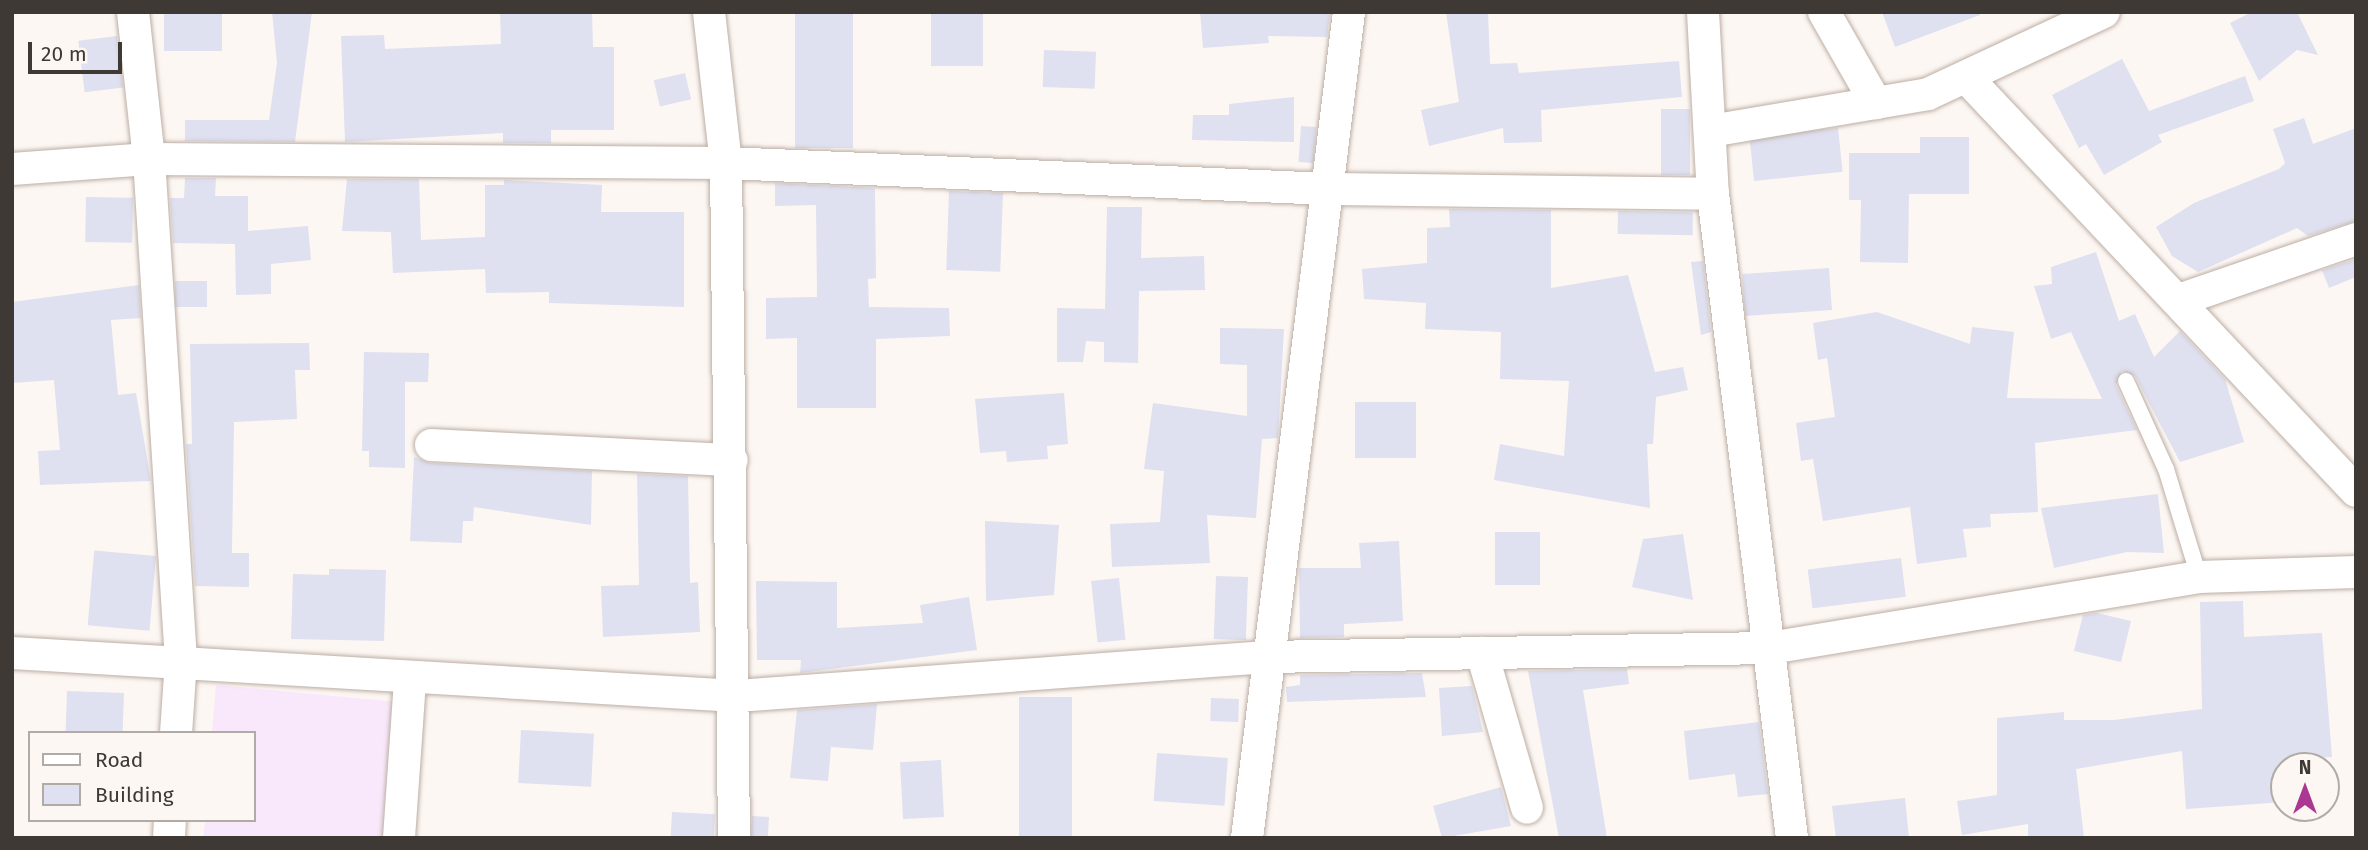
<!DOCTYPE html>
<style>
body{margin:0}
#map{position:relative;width:2368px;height:850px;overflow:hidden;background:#fdf7f3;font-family:"Fira Sans",sans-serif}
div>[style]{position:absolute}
.commercial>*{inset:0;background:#f9e8fb}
.building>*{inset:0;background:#dfe0f0;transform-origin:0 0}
.roads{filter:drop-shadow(0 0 2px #bcaea4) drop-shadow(0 0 2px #bcaea4)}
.service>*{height:16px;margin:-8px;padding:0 8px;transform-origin:8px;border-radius:8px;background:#fff}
.minor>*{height:32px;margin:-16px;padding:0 16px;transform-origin:16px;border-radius:16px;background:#fff}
span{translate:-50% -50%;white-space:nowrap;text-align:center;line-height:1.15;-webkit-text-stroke:6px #fdf7f3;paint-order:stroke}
.frame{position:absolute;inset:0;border:14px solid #3f3935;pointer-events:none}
.legend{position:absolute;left:28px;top:731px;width:228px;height:91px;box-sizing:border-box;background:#fdf7f3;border:2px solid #b1aba7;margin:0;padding:9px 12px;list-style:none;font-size:21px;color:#3f3935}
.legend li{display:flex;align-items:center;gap:14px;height:35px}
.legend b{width:35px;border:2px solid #b1aba7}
.north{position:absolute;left:2270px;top:752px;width:70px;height:70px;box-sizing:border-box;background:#fdf7f3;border:2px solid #b1aba7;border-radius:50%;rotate:0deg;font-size:19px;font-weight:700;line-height:28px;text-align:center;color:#3f3935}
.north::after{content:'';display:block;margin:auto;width:24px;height:32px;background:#aa3893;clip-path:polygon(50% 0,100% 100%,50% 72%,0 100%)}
.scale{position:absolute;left:28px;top:42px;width:94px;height:32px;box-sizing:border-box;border:4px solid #3f3935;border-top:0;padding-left:9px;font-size:21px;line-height:24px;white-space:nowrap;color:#3f3935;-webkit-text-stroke:5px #fdf7f3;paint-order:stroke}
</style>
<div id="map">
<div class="commercial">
<div style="clip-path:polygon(216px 685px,420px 704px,413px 838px,203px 838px,205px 820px,254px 820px,254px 733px,212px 733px)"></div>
</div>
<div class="building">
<div style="left:164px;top:12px;width:58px;height:39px"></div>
<div style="clip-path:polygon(272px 12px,312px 12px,295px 142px,185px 141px,185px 120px,269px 120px,277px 63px)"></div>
<div style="clip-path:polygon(500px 12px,592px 12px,593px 47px,614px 47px,614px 130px,551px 130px,551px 143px,503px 143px,503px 133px,345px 142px,341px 36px,384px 35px,385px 49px,501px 44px)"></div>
<div style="left:795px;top:12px;width:58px;height:136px"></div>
<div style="left:931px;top:12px;width:52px;height:54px"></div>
<div style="clip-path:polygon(1200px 12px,1330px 12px,1327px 37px,1268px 36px,1269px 43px,1203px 48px)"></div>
<div style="clip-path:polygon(1446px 12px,1488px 12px,1490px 64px,1517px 63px,1519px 73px,1679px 61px,1682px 97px,1541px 110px,1542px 142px,1504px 143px,1503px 128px,1429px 146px,1421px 110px,1459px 102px)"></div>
<div style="clip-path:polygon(1882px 12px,1979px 12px,1980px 15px,1895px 47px)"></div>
<div style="clip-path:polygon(2252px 12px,2297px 12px,2318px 55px,2297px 50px,2259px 81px,2230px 23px)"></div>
<div style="left:117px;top:36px;width:52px;height:39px;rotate:83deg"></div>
<div style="left:1044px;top:50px;width:52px;height:37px;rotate:2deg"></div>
<div style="clip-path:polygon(2122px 59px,2149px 111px,2245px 76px,2254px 101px,2158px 135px,2162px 142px,2104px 175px,2086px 144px,2079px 148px,2052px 95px)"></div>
<div style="left:685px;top:73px;width:27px;height:32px;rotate:77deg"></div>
<div style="clip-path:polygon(1294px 97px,1294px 142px,1192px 140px,1193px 115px,1229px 115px,1229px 104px)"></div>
<div style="left:1661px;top:109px;width:29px;height:66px"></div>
<div style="clip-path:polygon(2304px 118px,2313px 144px,2356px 128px,2356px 221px,2308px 236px,2297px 228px,2198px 272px,2172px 256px,2156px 227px,2194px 203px,2279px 169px,2285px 163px,2273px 129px)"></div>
<div style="left:1301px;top:126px;width:15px;height:36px;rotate:4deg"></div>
<div style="left:1838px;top:128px;width:44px;height:89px;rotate:84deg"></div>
<div style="clip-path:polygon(1920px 137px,1969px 137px,1969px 194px,1909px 194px,1908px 263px,1860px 262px,1861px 200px,1849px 200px,1849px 153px,1920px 153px)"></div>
<div style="clip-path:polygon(185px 178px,216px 178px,215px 196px,248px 196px,248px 231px,308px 226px,311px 260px,271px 264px,271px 294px,236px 295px,235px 244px,173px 243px,170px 198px,184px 198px)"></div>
<div style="clip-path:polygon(347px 179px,419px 179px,421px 240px,485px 237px,485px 185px,504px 185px,504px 180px,602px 185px,601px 212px,684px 212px,684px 307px,549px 303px,549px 292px,486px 293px,485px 269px,393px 273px,391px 232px,342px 231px)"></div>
<div style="clip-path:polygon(775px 183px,875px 188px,876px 278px,868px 279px,869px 307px,949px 308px,950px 336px,876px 339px,876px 408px,797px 408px,797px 338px,766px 339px,766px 298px,817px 297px,816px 205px,775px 206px)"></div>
<div style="left:949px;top:191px;width:54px;height:79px;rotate:2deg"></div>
<div style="left:86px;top:197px;width:47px;height:45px;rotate:1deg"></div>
<div style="clip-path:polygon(1107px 207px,1142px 207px,1141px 258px,1204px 256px,1205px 290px,1139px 291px,1138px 363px,1104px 362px,1104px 342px,1086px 341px,1083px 362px,1057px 362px,1057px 308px,1105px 309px)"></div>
<div style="clip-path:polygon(1449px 209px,1551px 210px,1551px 288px,1628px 275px,1655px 372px,1683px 367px,1688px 390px,1656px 397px,1653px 444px,1647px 444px,1650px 508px,1494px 480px,1500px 444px,1564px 456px,1569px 381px,1500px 379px,1501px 332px,1425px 329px,1426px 303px,1364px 299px,1362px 269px,1427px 263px,1427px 228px,1450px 227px)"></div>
<div style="left:1618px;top:211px;width:75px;height:23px;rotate:1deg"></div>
<div style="clip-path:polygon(2096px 252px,2119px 321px,2135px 314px,2154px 357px,2180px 331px,2225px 379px,2244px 442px,2180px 462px,2135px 376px,2122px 371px,2116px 385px,2137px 430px,2035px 443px,2038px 512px,1990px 514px,1991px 527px,1963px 529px,1967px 557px,1917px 564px,1910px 507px,1823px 521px,1813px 459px,1801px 461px,1796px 423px,1835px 417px,1827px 358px,1818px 360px,1813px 323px,1877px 312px,1970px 344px,1972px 327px,2014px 332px,2007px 398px,2102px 399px,2071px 332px,2051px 339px,2034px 286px,2052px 284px,2051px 267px)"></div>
<div style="clip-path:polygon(2356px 259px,2356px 277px,2329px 288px,2322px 270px)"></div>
<div style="clip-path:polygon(1703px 261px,1711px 332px,1701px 335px,1691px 262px)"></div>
<div style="left:1829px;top:268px;width:42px;height:87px;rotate:86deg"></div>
<div style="left:207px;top:281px;width:26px;height:32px;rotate:90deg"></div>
<div style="clip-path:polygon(139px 285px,141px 318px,111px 320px,118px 395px,136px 393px,151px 481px,40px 485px,38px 451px,60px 450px,54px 380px,12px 383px,12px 302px)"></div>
<div style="clip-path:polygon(1220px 328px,1284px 329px,1278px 438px,1262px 439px,1256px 518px,1207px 515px,1210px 563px,1112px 567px,1110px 524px,1160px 522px,1164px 471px,1144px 469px,1153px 403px,1247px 416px,1247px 365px,1220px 364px)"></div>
<div style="clip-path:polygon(309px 343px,310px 370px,295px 370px,297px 419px,234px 422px,232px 553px,249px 553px,249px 587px,195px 586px,186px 444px,192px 444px,190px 344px)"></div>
<div style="clip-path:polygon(364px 352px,429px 353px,428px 382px,405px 382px,405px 468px,369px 467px,369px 451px,362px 451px)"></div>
<div style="clip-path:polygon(1064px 393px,1068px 444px,1047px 446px,1048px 459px,1007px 462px,1006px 451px,980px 453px,975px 399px)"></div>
<div style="left:1416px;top:402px;width:56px;height:61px;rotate:90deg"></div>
<div style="clip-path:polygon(414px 457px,430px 463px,592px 471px,591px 525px,474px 507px,473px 521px,463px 521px,462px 543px,410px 541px)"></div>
<div style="clip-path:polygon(637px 474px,688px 476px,690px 583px,698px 582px,700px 632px,603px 637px,601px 586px,639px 585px)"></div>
<div style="clip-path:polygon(2158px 494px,2164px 553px,2127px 552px,2054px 568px,2041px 508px)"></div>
<div style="clip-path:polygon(985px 521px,1059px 525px,1054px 595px,986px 601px)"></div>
<div style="left:1495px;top:532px;width:45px;height:53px"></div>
<div style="clip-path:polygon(1683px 534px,1693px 600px,1632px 587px,1643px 539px)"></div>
<div style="clip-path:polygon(1399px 541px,1403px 621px,1344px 624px,1344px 637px,1300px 638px,1299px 568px,1361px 568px,1359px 543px)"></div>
<div style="left:156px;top:556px;width:75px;height:62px;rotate:95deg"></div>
<div style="left:1901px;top:558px;width:39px;height:94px;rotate:83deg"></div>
<div style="clip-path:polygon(329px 569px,386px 570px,384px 641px,291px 639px,293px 574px,329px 575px)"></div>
<div style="left:1216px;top:576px;width:32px;height:63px;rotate:2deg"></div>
<div style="left:1119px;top:578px;width:62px;height:28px;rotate:84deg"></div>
<div style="clip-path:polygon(756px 581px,837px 582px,837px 628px,923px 623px,920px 605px,969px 597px,977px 650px,800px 673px,801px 660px,757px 660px)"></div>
<div style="clip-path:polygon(2243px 601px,2244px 637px,2322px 633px,2332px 757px,2284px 760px,2284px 802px,2186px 809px,2182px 751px,2076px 769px,2084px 838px,2028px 838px,2028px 824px,1962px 835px,1957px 801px,1997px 795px,1997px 718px,2064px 712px,2064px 720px,2114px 720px,2202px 709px,2200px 602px)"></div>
<div style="clip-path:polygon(2097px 613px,2131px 621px,2121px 662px,2074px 651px,2083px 615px)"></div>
<div style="clip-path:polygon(1627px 669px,1629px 684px,1583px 690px,1607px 838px,1559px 838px,1528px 671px)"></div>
<div style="clip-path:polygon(1422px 673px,1426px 697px,1287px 702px,1286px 687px,1300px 685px,1300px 675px)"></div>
<div style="clip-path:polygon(1472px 686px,1483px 732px,1442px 736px,1439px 688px)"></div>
<div style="left:67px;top:691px;width:57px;height:42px;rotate:2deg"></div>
<div style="left:1072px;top:697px;width:141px;height:53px;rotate:90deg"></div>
<div style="left:1211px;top:698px;width:28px;height:23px;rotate:2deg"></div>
<div style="clip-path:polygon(877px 704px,873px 750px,831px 747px,828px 781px,790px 778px,797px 710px)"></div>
<div style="clip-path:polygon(1759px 722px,1768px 794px,1738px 797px,1735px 774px,1689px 780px,1684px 731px)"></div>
<div style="left:521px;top:730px;width:73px;height:53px;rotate:3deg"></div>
<div style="left:1157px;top:753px;width:71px;height:48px;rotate:4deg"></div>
<div style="left:941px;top:760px;width:57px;height:41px;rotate:87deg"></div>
<div style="clip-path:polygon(1501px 787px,1511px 826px,1442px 838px,1433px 806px)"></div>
<div style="clip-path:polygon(1905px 798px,1909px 838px,1836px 838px,1832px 806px)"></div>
<div style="left:672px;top:812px;width:43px;height:26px;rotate:3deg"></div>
<div style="left:752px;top:816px;width:17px;height:22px;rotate:3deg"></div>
</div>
<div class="roads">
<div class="service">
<div style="left:2126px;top:381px;width:97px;rotate:65.6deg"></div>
<div style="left:2166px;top:469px;width:113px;rotate:73deg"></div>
</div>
<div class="minor">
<div style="left:133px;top:12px;width:148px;rotate:83.8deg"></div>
<div style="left:149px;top:159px;width:502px;rotate:86.35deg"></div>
<div style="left:181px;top:660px;width:73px;rotate:93.9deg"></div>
<div style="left:709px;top:12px;width:152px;rotate:83.6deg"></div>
<div style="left:726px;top:163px;width:675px;rotate:89.32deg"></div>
<div style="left:1703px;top:12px;width:182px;rotate:86.9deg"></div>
<div style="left:1713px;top:194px;width:649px;rotate:83.01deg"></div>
<div style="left:1824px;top:12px;width:105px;rotate:60.3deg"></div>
<div style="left:1967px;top:78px;width:567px;rotate:46.71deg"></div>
<div style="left:1710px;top:131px;width:221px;rotate:-9.6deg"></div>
<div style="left:1928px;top:94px;width:194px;rotate:-25deg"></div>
<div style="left:12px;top:169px;width:137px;rotate:-4.2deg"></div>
<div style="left:149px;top:159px;width:577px;rotate:0.4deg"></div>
<div style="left:726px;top:163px;width:604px;rotate:2.47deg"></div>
<div style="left:1329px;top:189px;width:384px;rotate:0.7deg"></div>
<div style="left:2182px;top:299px;width:184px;rotate:-19deg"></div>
<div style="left:431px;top:445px;width:301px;rotate:2.9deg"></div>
<div style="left:12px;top:653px;width:726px;rotate:3.39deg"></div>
<div style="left:737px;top:696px;width:531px;rotate:-4.21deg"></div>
<div style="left:1267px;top:657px;width:503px;rotate:-1.03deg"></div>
<div style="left:1770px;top:648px;width:435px;rotate:-9.4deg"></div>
<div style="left:2199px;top:577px;width:157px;rotate:-1.8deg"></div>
<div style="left:1482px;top:653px;width:161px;rotate:73.8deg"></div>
<div style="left:169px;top:838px;width:18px;rotate:-87deg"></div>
<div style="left:399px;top:838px;width:158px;rotate:-86deg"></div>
<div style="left:1247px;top:838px;width:832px;rotate:-82.96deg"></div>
</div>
</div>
<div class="frame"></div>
<ul class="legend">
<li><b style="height:9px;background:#fff"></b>Road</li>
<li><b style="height:19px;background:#dfe0f0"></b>Building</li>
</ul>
<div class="north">N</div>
<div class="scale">20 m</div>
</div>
